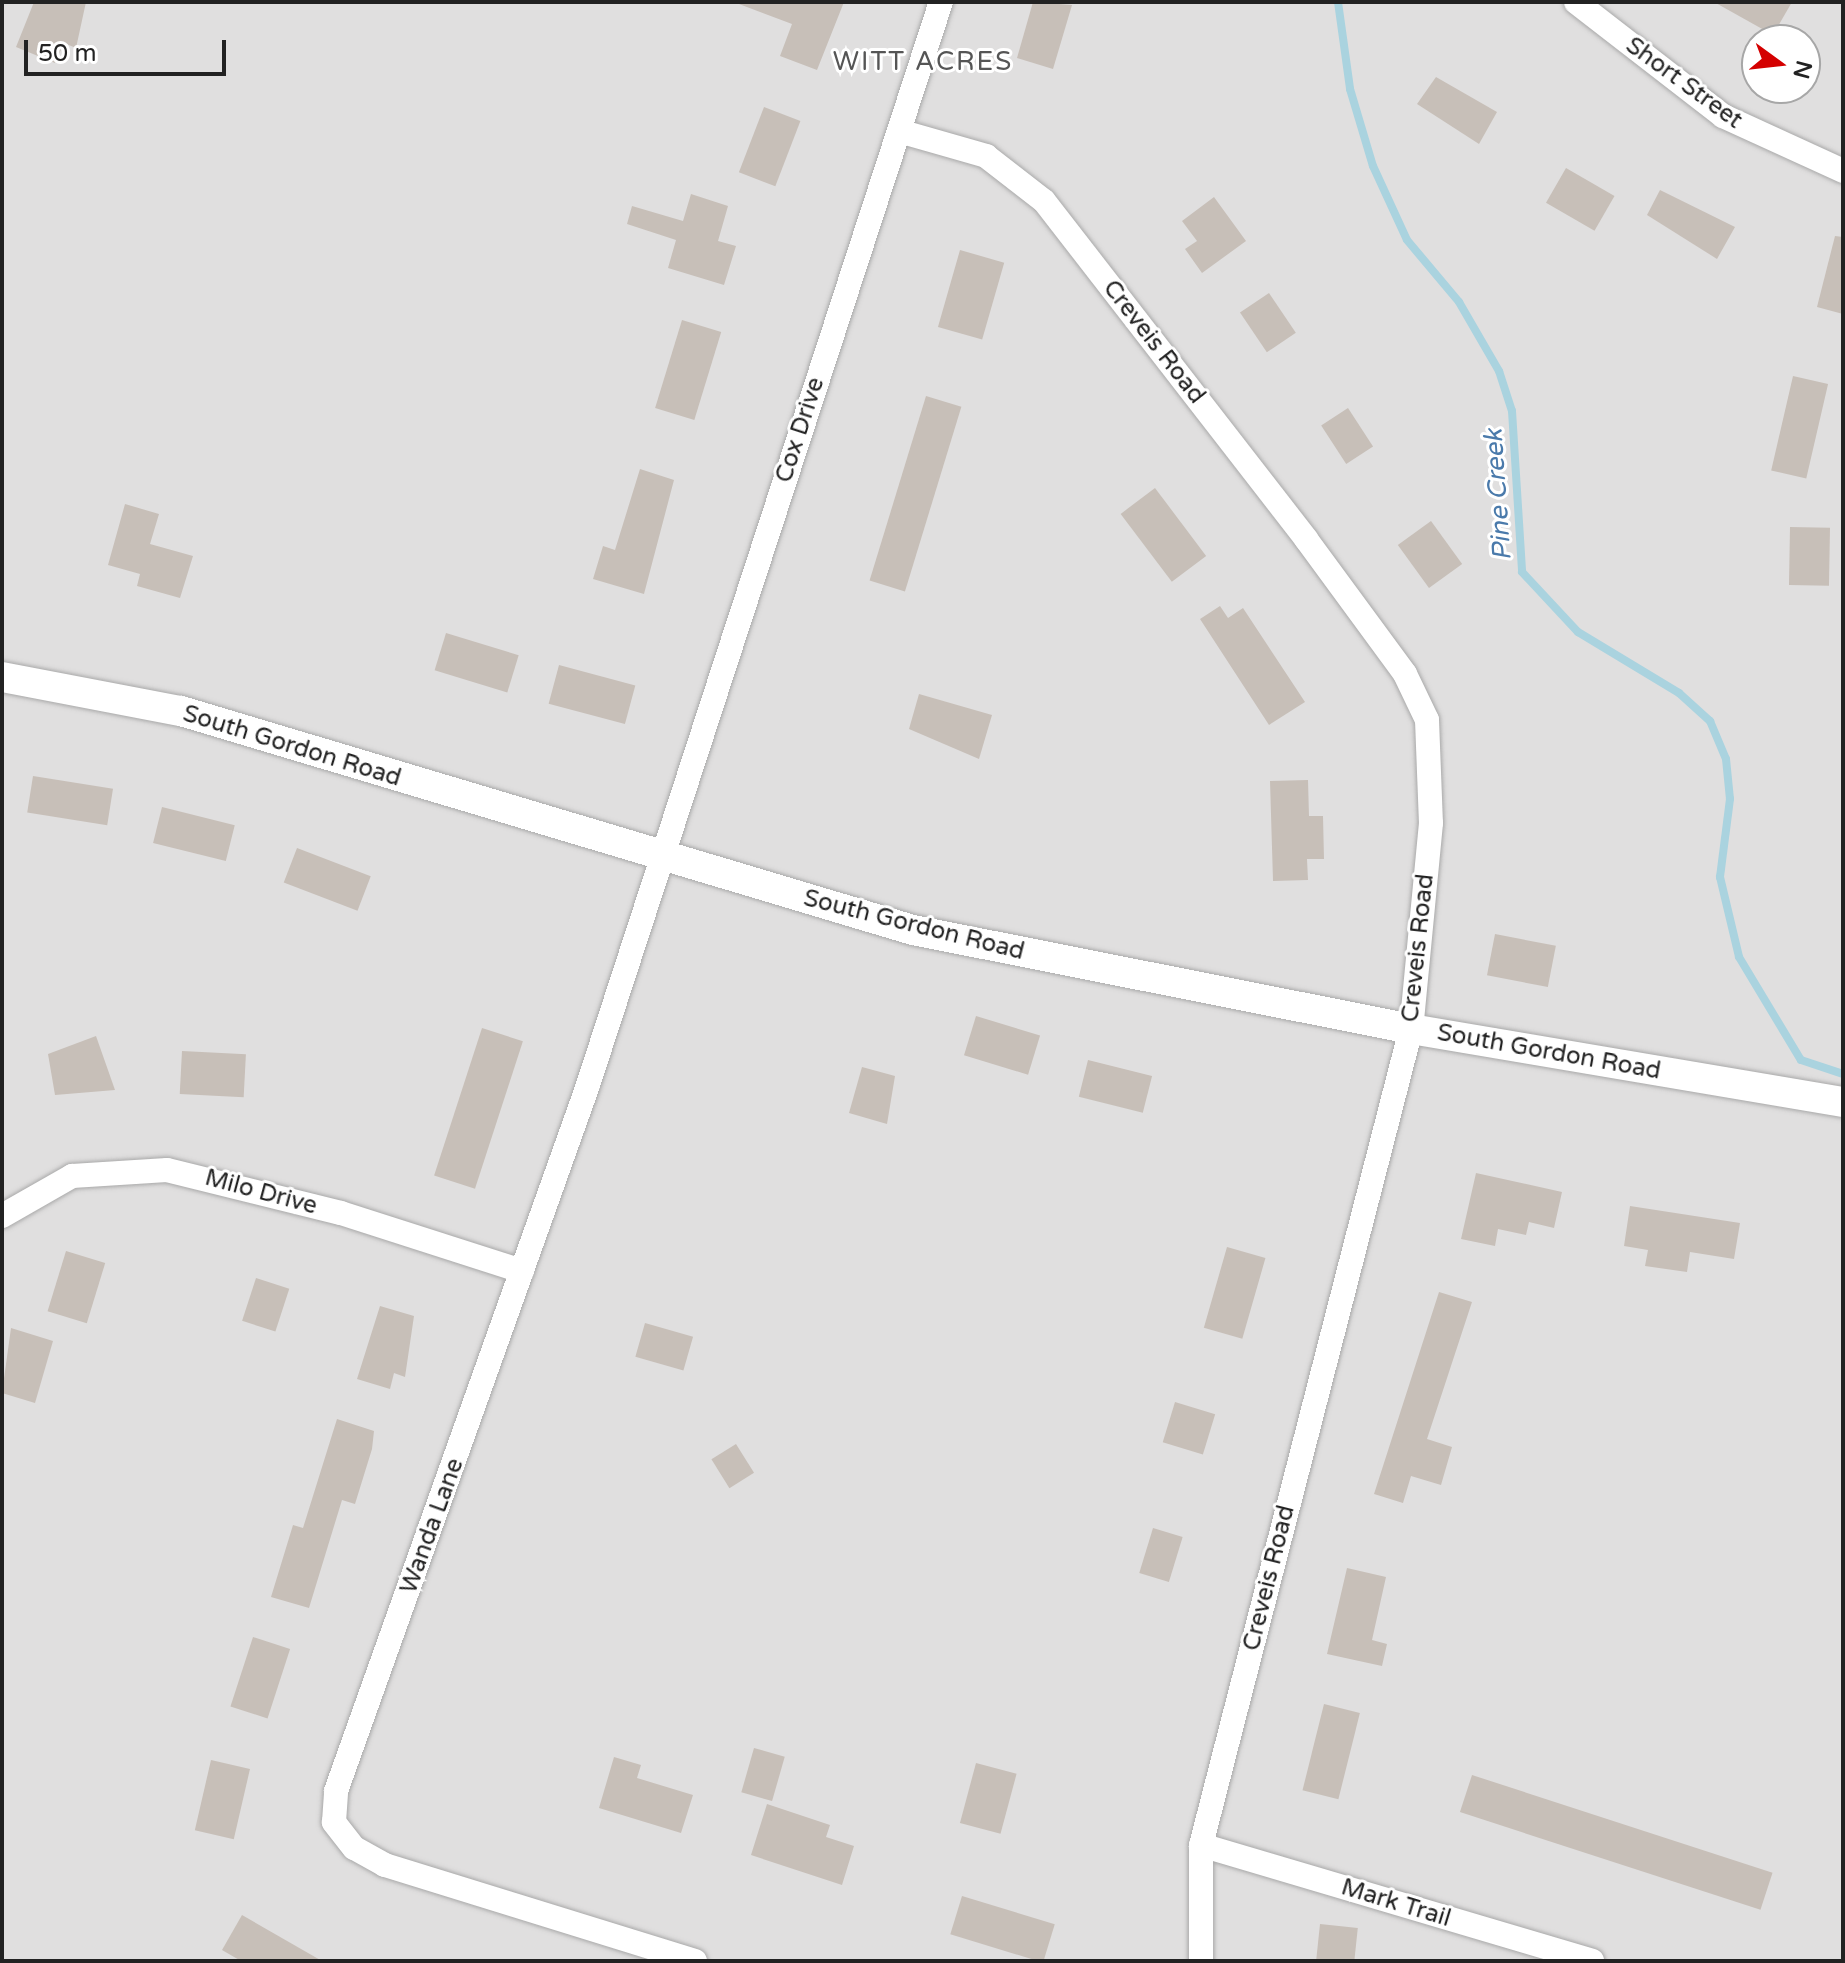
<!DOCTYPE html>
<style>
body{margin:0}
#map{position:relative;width:1845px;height:1963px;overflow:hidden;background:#f2efe9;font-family:"Varela Round",sans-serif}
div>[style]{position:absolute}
.residential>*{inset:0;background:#e0dfdf}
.stream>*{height:8px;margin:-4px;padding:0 4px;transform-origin:4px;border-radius:4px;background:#aad3df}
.building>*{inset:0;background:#c7bfb8;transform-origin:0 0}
.roads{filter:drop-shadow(0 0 2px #a9a9a9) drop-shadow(0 0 2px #a9a9a9)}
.minor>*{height:24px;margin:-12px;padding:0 12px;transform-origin:12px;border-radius:12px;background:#fff}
.tertiary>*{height:30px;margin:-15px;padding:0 15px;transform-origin:15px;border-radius:15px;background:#fff}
span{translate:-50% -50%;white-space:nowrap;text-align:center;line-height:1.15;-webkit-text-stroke:6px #fff;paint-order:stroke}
.street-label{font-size:24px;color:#222}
.neighbourhood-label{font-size:26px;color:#555;letter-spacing:2px}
.water-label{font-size:26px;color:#4a7aab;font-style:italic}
.frame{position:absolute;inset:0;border:4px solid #222;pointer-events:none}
.north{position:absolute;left:1741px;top:24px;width:80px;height:80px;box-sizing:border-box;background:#fff;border:2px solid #a7a7a7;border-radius:50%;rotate:105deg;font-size:22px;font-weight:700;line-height:32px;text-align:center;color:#222}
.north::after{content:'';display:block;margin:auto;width:28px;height:36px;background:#d40000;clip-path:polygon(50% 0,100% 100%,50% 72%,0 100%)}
.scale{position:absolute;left:24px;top:40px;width:202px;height:36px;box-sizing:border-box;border:4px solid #222;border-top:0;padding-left:10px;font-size:24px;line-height:28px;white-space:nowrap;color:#222;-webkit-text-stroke:6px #fff;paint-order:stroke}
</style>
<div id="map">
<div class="residential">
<div style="clip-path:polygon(evenodd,2px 2px,1843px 2px,1843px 1961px,2px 1961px,2px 2px,1757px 40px,1805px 40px,1805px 88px,1757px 88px,1757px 40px)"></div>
</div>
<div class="stream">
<div style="left:1338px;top:2px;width:88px;rotate:82.1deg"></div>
<div style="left:1350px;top:89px;width:80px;rotate:73.4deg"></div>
<div style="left:1373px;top:166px;width:81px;rotate:65.3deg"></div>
<div style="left:1407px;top:240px;width:81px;rotate:50deg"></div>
<div style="left:1459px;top:302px;width:80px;rotate:59.9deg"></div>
<div style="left:1499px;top:371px;width:42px;rotate:72deg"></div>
<div style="left:1512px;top:411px;width:161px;rotate:86.4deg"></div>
<div style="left:1522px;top:572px;width:82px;rotate:47deg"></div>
<div style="left:1578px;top:632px;width:118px;rotate:31.1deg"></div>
<div style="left:1679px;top:693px;width:42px;rotate:42.1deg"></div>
<div style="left:1710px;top:721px;width:41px;rotate:67.2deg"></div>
<div style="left:1726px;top:759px;width:40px;rotate:84.3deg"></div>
<div style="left:1730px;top:799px;width:79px;rotate:97.3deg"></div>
<div style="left:1720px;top:877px;width:82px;rotate:76.6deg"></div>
<div style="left:1739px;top:957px;width:120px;rotate:59deg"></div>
<div style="left:1801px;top:1060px;width:44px;rotate:18.4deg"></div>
</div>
<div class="building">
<div style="clip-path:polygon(34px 2px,86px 2px,76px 48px,64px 43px,55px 63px,16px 47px)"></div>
<div style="clip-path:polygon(844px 2px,817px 70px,780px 56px,792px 24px,739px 4px)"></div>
<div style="clip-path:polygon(1033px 2px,1072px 5px,1053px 69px,1017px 58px)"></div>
<div style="clip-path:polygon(1714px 2px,1792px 2px,1773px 35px)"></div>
<div style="clip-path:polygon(1436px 77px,1497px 112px,1479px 144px,1417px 104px)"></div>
<div style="left:764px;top:107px;width:39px;height:70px;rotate:21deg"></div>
<div style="left:1566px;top:168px;width:56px;height:40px;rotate:30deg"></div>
<div style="clip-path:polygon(1660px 190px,1735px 227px,1717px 259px,1647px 215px)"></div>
<div style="clip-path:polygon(691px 194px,728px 206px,718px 241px,736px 246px,724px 285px,668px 268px,676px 240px,627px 224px,632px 206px,683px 221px)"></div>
<div style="clip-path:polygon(1214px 197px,1246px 241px,1202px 273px,1185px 249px,1197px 241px,1182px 221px)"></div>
<div style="clip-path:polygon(1835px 236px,1843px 237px,1843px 314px,1817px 307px)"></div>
<div style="left:960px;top:250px;width:46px;height:80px;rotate:16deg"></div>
<div style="left:1269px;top:293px;width:48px;height:35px;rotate:56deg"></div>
<div style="left:682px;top:320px;width:41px;height:92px;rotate:17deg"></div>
<div style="left:1793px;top:376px;width:36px;height:97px;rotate:13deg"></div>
<div style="left:926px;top:396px;width:37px;height:193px;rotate:17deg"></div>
<div style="left:1348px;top:408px;width:46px;height:32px;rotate:57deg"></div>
<div style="clip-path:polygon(640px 469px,674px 480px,644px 594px,593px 579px,603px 546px,615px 550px)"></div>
<div style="left:1155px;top:488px;width:85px;height:43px;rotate:53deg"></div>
<div style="clip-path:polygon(125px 504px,159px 514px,150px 544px,193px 556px,180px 598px,137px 586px,140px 574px,108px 565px)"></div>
<div style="left:1431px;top:521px;width:53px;height:41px;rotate:54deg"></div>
<div style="left:1790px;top:527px;width:40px;height:58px;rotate:1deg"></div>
<div style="clip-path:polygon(1220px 606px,1228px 618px,1243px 608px,1305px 702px,1269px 725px,1200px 619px)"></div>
<div style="left:446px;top:633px;width:76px;height:39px;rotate:17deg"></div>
<div style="left:559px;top:665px;width:79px;height:40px;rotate:15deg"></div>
<div style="clip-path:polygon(919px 694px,992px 715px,979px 759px,909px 729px)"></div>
<div style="left:33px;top:776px;width:81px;height:37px;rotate:9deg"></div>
<div style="clip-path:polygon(1308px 780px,1309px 816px,1323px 816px,1324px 859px,1307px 859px,1308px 880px,1273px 881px,1270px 781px)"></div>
<div style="left:162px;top:807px;width:75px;height:37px;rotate:14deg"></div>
<div style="left:297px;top:848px;width:79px;height:37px;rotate:21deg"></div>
<div style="left:1495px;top:934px;width:62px;height:42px;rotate:11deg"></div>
<div style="left:976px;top:1016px;width:67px;height:41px;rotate:17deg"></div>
<div style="left:482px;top:1028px;width:43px;height:155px;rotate:18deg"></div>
<div style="clip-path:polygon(96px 1036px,115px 1090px,55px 1095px,48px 1054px)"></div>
<div style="left:182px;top:1051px;width:64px;height:43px;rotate:3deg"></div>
<div style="left:1088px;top:1060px;width:66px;height:38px;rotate:14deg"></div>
<div style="clip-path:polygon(862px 1067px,895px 1076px,887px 1124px,849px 1113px)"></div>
<div style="clip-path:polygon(1476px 1173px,1562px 1192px,1554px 1228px,1529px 1222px,1526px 1235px,1498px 1229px,1495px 1246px,1461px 1239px)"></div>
<div style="clip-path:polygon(1630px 1206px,1740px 1223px,1734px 1259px,1690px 1252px,1687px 1272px,1645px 1266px,1648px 1250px,1624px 1246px)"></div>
<div style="left:1227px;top:1247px;width:40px;height:84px;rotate:16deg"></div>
<div style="left:66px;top:1251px;width:41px;height:63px;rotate:17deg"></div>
<div style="left:256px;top:1278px;width:35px;height:45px;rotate:18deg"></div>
<div style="clip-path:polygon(1439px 1292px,1472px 1302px,1427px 1439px,1452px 1447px,1441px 1485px,1411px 1476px,1403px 1503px,1374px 1494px)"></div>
<div style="clip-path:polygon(380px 1306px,414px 1316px,405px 1377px,394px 1373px,390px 1389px,357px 1379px)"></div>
<div style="left:645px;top:1323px;width:50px;height:35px;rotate:16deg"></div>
<div style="clip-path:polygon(11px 1328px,53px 1341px,35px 1403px,2px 1393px)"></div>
<div style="left:1175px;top:1402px;width:42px;height:42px;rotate:17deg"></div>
<div style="clip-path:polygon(337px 1419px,374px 1431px,372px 1449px,355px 1504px,342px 1500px,309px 1608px,271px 1597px,293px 1525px,303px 1528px)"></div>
<div style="left:736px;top:1444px;width:34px;height:29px;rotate:58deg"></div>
<div style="left:1153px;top:1528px;width:31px;height:47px;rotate:17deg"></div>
<div style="clip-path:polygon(1347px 1568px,1386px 1577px,1372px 1640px,1387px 1644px,1382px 1666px,1327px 1654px)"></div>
<div style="left:253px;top:1637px;width:39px;height:73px;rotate:18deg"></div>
<div style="left:1324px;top:1704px;width:37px;height:89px;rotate:14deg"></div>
<div style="left:754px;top:1748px;width:32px;height:46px;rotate:16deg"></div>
<div style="clip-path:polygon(614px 1757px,641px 1765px,637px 1778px,693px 1795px,681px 1833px,599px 1808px)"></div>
<div style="left:211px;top:1760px;width:40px;height:72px;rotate:13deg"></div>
<div style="left:976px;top:1763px;width:42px;height:62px;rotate:15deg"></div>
<div style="left:1472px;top:1775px;width:316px;height:39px;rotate:18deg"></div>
<div style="clip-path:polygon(767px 1804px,830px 1825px,826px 1837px,854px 1846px,842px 1885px,751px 1855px)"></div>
<div style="left:962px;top:1896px;width:97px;height:40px;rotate:17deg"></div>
<div style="clip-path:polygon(242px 1915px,322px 1961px,241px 1961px,222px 1950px)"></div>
<div style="left:1320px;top:1924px;width:38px;height:37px;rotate:6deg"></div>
</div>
<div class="roads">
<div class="minor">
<div style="left:1576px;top:2px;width:186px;rotate:37.8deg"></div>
<div style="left:1723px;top:116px;width:132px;rotate:24.6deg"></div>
<div style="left:899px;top:131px;width:91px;rotate:16deg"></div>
<div style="left:986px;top:156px;width:73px;rotate:37.8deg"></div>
<div style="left:1044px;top:201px;width:428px;rotate:52.2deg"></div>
<div style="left:1306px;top:539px;width:167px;rotate:53.7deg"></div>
<div style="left:1405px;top:674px;width:51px;rotate:64.4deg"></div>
<div style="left:1427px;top:720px;width:103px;rotate:87.8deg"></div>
<div style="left:1431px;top:823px;width:207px;rotate:95.5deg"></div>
<div style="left:1411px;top:1029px;width:843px;rotate:104.43deg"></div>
<div style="left:1201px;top:1845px;width:116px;rotate:90deg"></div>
<div style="left:2px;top:1216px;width:81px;rotate:-29.7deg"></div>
<div style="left:72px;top:1176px;width:95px;rotate:-3.6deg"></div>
<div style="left:167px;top:1170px;width:179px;rotate:13.9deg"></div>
<div style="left:341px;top:1213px;width:190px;rotate:17.8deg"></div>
<div style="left:1201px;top:1845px;width:408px;rotate:16.5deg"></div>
<div style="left:695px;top:1961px;width:325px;rotate:-162.8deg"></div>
<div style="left:385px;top:1865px;width:35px;rotate:-151deg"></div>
<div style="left:354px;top:1848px;width:33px;rotate:-128deg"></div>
<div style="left:334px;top:1822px;width:31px;rotate:-86deg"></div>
<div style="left:336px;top:1791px;width:746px;rotate:-70.35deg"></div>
<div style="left:587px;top:1088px;width:1142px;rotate:-71.95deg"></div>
</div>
<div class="tertiary">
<div style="left:2px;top:677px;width:182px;rotate:10.8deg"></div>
<div style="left:181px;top:711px;width:764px;rotate:16.66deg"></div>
<div style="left:913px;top:930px;width:508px;rotate:11.24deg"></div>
<div style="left:1411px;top:1029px;width:438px;rotate:9.6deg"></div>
</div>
</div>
<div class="street-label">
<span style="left:1684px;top:83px;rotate:36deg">Short Street</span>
<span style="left:1154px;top:342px;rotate:52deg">Creveis Road</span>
<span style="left:800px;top:430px;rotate:-72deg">Cox Drive</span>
<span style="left:292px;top:746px;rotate:17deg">South Gordon Road</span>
<span style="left:914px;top:925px;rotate:14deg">South Gordon Road</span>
<span style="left:1418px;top:948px;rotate:-84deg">Creveis Road</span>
<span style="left:1549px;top:1052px;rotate:10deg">South Gordon Road</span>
<span style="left:261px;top:1192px;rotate:15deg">Milo Drive</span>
<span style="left:432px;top:1526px;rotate:-70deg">Wanda Lane</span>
<span style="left:1269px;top:1578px;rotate:-76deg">Creveis Road</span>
<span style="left:1396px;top:1903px;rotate:17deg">Mark Trail</span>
</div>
<div class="neighbourhood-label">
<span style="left:923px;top:62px">WITT ACRES</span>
</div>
<div class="water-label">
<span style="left:1498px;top:495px;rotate:-94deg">Pine Creek</span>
</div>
<div class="frame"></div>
<div class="north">N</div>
<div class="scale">50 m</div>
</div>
